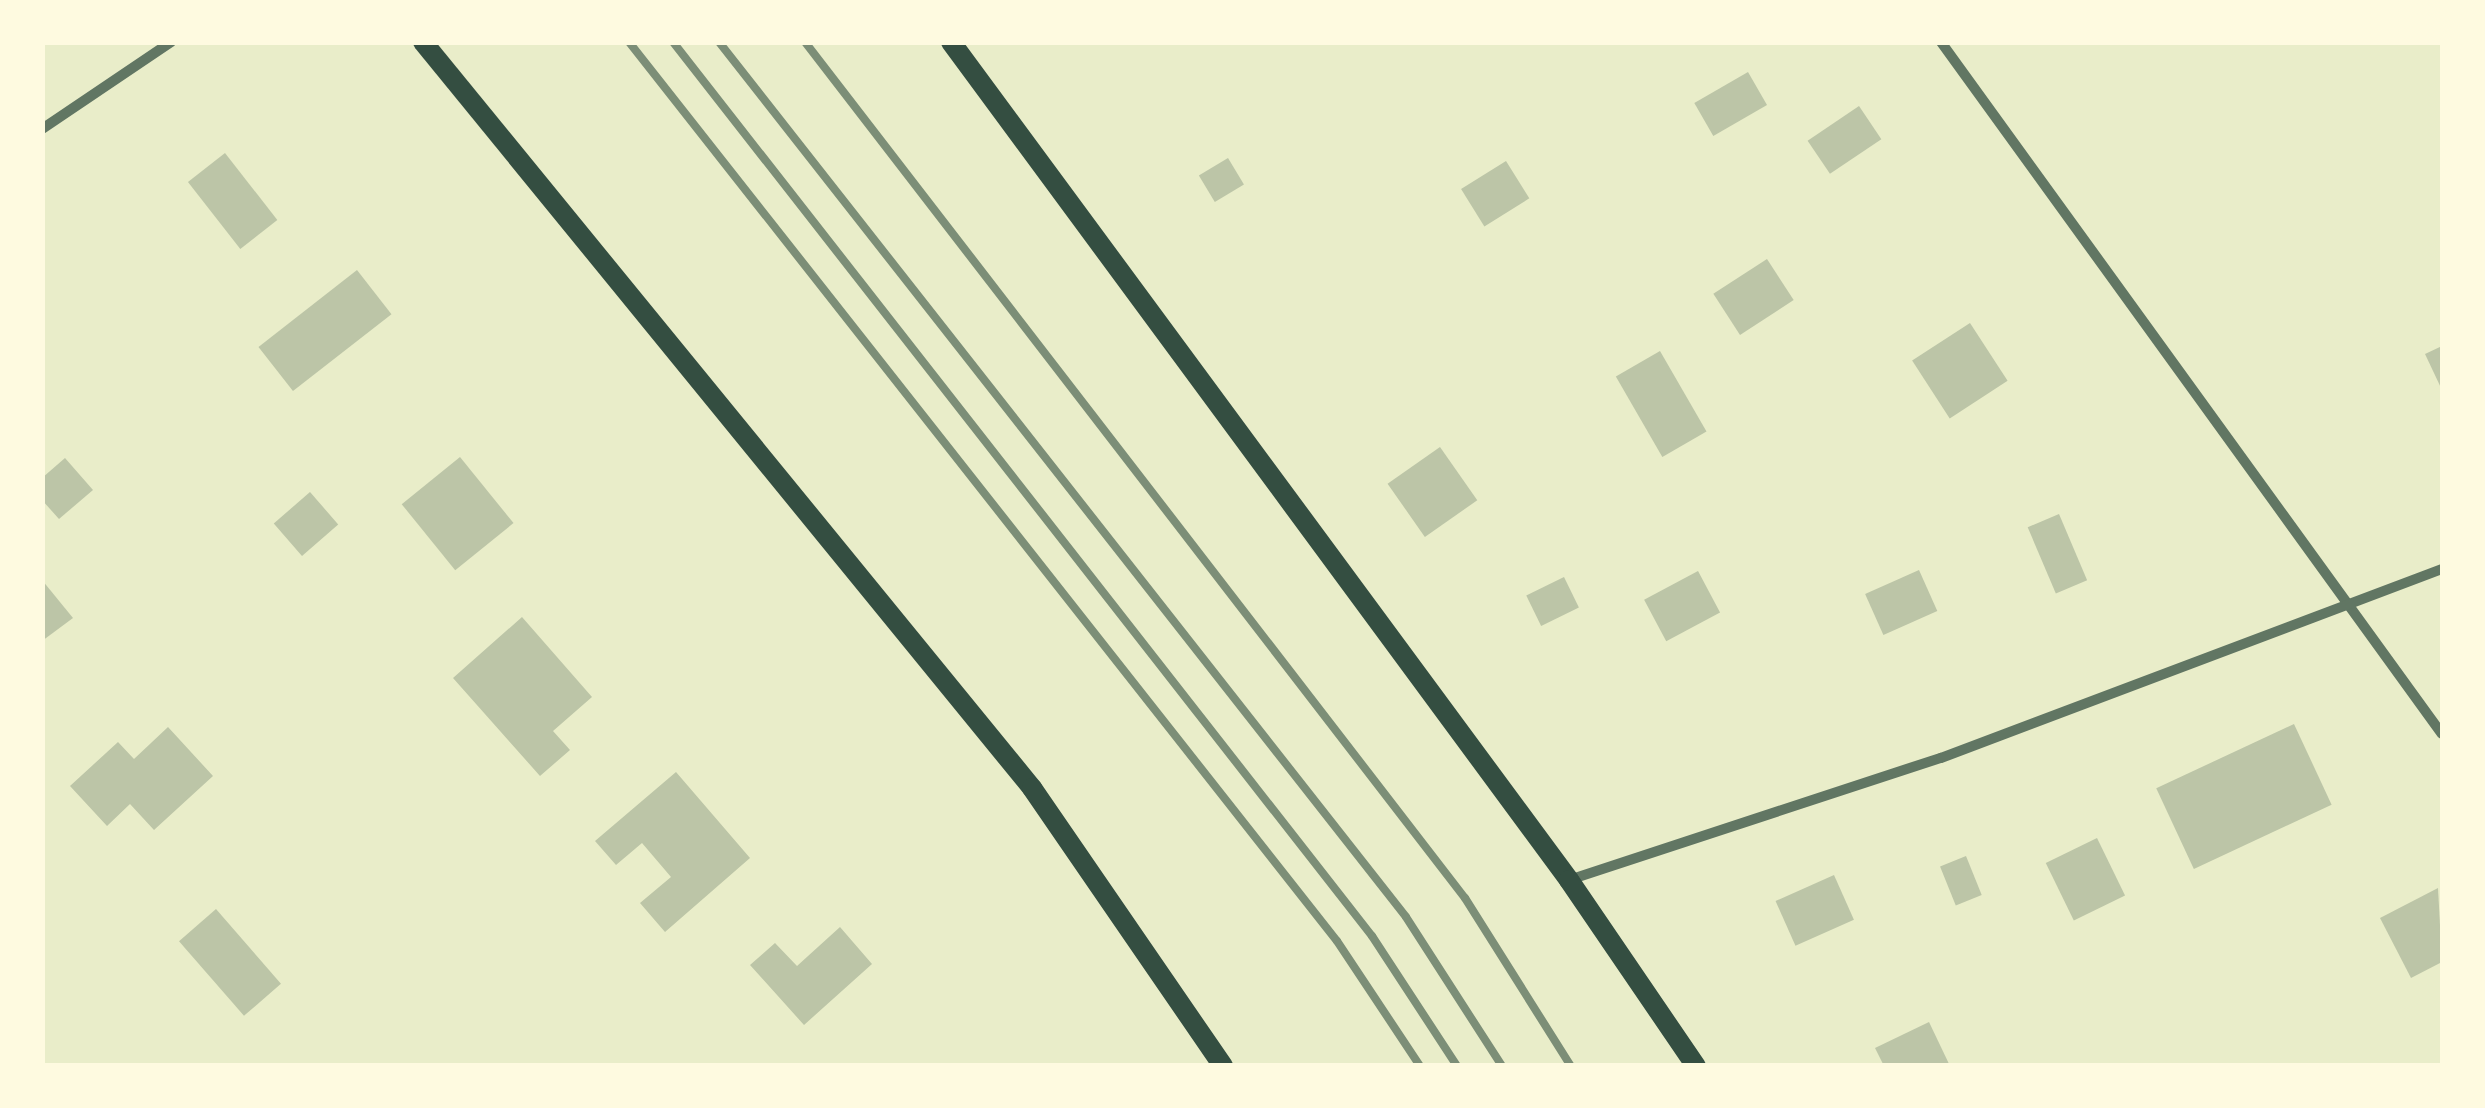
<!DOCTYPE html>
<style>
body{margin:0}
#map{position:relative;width:2485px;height:1108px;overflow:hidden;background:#e9edc9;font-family:Overpass,sans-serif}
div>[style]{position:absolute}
.building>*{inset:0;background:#bcc5a7;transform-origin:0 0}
.minor>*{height:10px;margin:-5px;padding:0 5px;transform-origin:5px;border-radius:5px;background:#617663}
.secondary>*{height:20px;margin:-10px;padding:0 10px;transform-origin:10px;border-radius:10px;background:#344e41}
.rail>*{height:8px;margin:-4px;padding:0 4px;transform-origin:4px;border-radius:4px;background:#7c8e77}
span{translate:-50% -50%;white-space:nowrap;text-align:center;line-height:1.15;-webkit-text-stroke:10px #fefae0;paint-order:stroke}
.frame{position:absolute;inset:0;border:45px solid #fefae0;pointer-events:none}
</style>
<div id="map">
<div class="building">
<div style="left:1748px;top:72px;width:38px;height:62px;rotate:60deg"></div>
<div style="left:1859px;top:106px;width:40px;height:62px;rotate:56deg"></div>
<div style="left:225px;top:153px;width:85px;height:47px;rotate:52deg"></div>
<div style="left:1228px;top:158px;width:31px;height:34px;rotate:59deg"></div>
<div style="left:1506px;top:161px;width:44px;height:53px;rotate:58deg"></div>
<div style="left:1767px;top:259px;width:49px;height:64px;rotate:57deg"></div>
<div style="left:357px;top:270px;width:56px;height:125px;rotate:52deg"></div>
<div style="left:1970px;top:323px;width:69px;height:69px;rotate:57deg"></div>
<div style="clip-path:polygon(2442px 346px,2442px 390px,2425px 354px)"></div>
<div style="left:1660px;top:351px;width:93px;height:51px;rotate:60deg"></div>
<div style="left:1440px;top:447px;width:65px;height:64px;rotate:55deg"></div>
<div style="left:460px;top:457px;width:85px;height:75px;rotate:51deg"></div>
<div style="clip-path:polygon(65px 458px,93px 490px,59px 519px,42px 500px,42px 478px)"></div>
<div style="left:310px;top:492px;width:43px;height:48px;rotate:49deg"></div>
<div style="left:2059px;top:514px;width:72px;height:34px;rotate:67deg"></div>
<div style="left:1919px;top:570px;width:45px;height:59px;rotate:66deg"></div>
<div style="left:1698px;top:571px;width:47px;height:61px;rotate:62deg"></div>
<div style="left:1564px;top:577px;width:34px;height:42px;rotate:64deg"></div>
<div style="clip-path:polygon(42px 580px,73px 618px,42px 641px)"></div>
<div style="clip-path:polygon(522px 617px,592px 697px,553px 731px,570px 750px,540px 776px,453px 678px)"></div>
<div style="left:2294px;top:724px;width:89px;height:152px;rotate:65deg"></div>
<div style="clip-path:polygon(168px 727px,213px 776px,154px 830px,130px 804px,107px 826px,70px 786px,118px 742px,134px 759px)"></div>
<div style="clip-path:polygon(676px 772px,750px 858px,665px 932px,640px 903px,671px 877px,642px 843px,616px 865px,595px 841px)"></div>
<div style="left:2097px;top:838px;width:64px;height:57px;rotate:64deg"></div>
<div style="left:1966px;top:856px;width:42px;height:28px;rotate:68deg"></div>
<div style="left:1834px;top:875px;width:49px;height:64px;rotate:66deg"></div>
<div style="clip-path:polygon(2438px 888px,2442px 962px,2411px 978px,2380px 918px)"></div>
<div style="left:216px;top:909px;width:99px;height:49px;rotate:49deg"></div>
<div style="clip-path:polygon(840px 927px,872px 964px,804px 1025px,750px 965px,775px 943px,797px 966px)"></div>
<div style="clip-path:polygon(1929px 1022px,1950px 1066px,1884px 1066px,1875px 1048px)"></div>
</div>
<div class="minor">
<div style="left:1941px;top:42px;width:854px;rotate:54.1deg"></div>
<div style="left:42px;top:129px;width:156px;rotate:-34deg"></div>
<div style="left:1569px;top:880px;width:391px;rotate:-18.2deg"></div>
<div style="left:1941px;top:758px;width:535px;rotate:-20.67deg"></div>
</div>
<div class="secondary">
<div style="left:423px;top:42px;width:963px;rotate:50.77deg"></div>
<div style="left:1032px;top:788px;width:337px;rotate:55.5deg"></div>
<div style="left:951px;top:42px;width:1041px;rotate:53.59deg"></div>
<div style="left:1569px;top:880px;width:225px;rotate:55.7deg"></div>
</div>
<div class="rail">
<div style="left:629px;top:42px;width:1144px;rotate:51.78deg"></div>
<div style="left:1337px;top:941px;width:150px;rotate:56.4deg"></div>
<div style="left:673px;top:42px;width:1135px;rotate:51.98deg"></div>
<div style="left:1372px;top:936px;width:155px;rotate:56.8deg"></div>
<div style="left:719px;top:42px;width:1112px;rotate:51.86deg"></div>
<div style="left:1406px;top:917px;width:177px;rotate:57.2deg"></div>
<div style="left:805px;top:42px;width:1081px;rotate:52.37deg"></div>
<div style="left:1465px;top:898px;width:199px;rotate:57.8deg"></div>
</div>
<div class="frame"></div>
</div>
